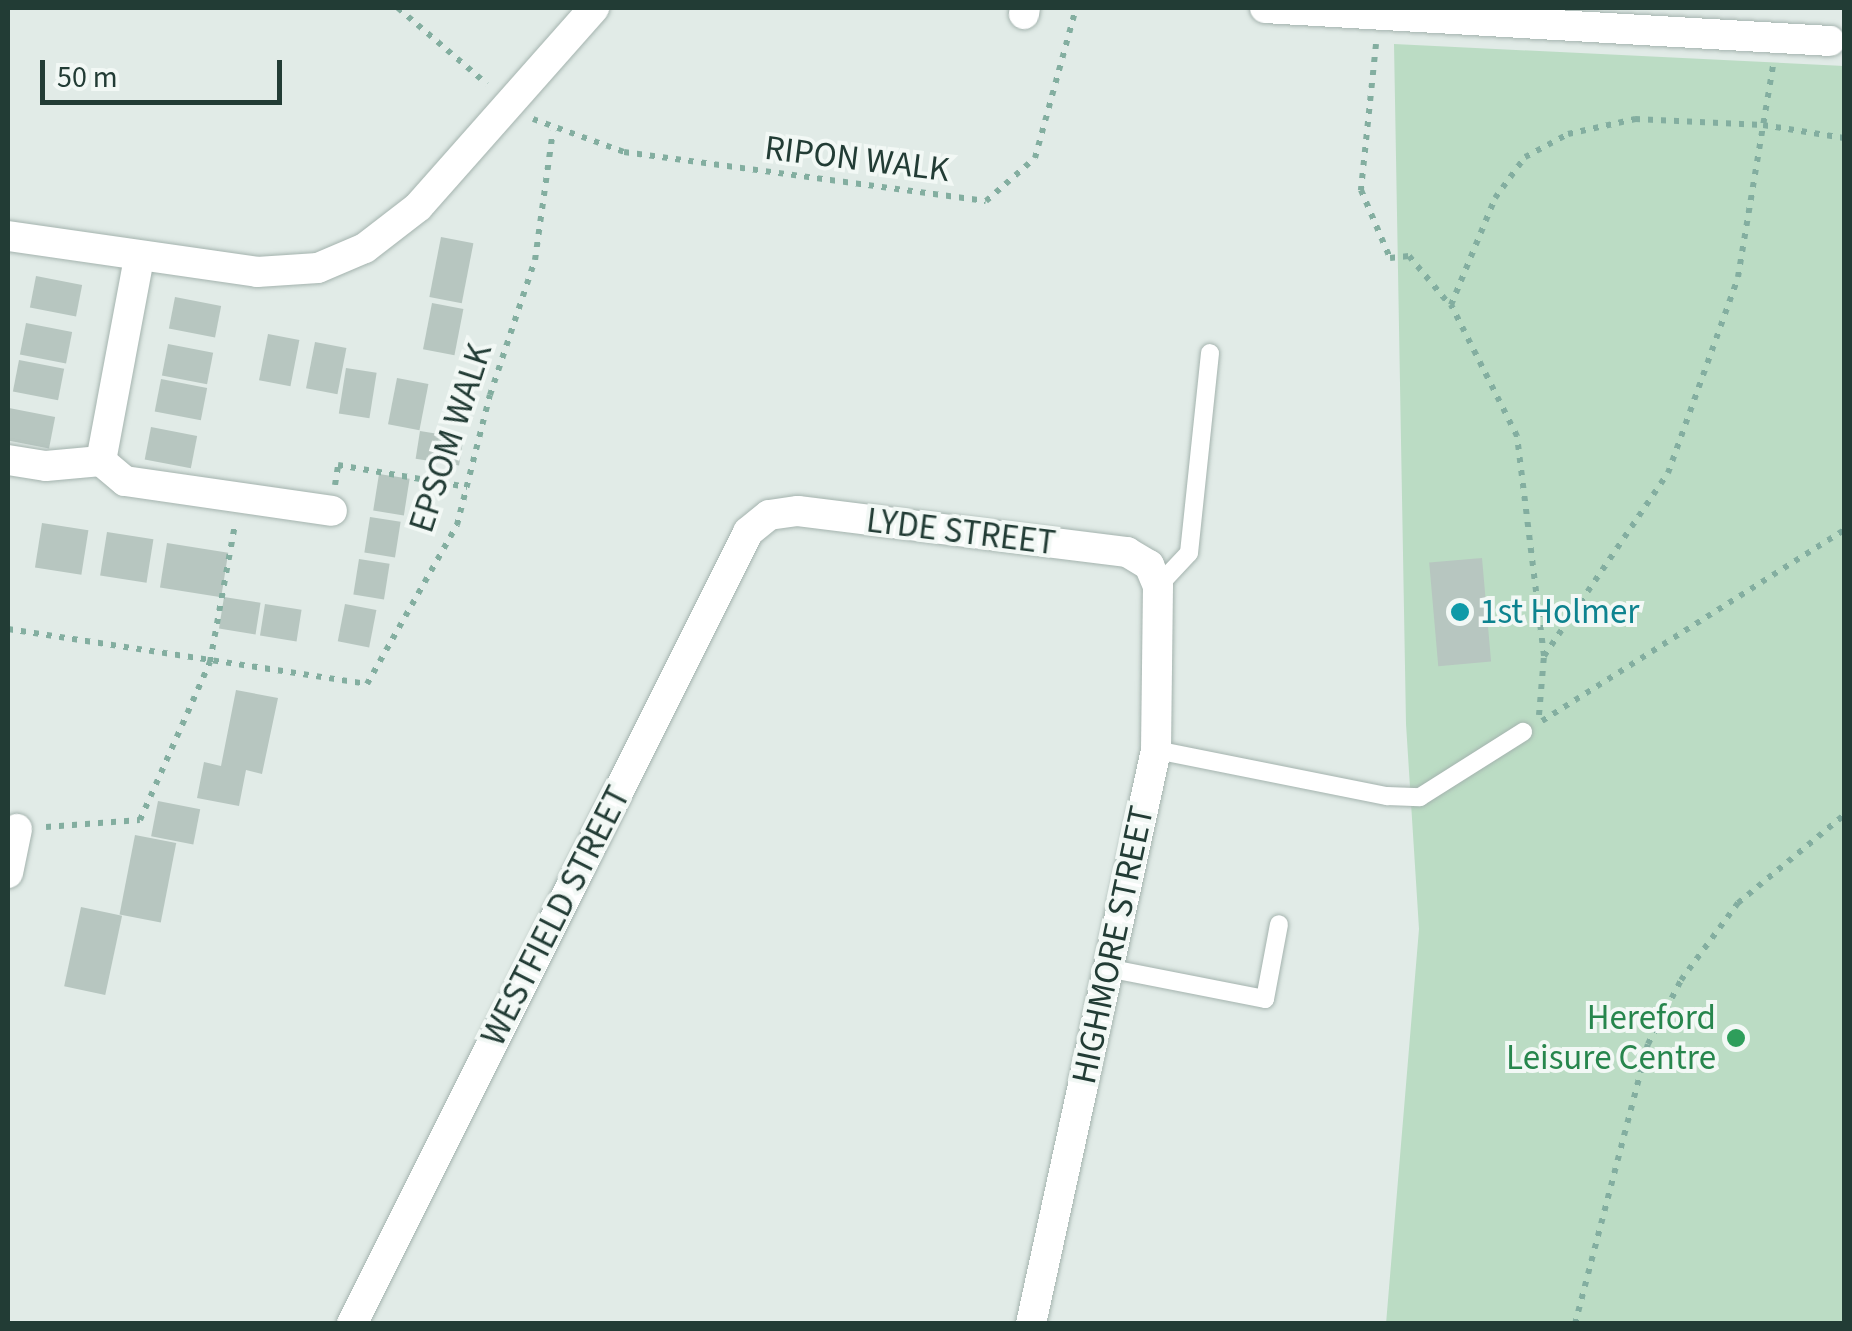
<!DOCTYPE html>
<style>
body{margin:0}
#map{position:relative;width:1852px;height:1331px;overflow:hidden;background:#e1ebe7;font-family:"Source Sans 3",sans-serif}
div>[style]{position:absolute}
.green>*{inset:0;background:#bbdcc4}
.building>*{inset:0;background:#b7c6c0;transform-origin:0 0}
.path>*{height:6px;margin-top:-3px;transform-origin:0;background:repeating-linear-gradient(90deg,#83aea0 0 5px,transparent 0 13px)}
.roads{filter:drop-shadow(0 0 2px #a4b3ae) drop-shadow(0 0 2px #a4b3ae)}
.lane>*{height:18px;margin:-9px;padding:0 9px;transform-origin:9px;border-radius:9px;background:#fff}
.street>*{height:30px;margin:-15px;padding:0 15px;transform-origin:15px;border-radius:15px;background:#fff}
.dots>*{width:28px;height:28px;translate:-50% -50%;box-sizing:border-box;border:5px solid #f2f8f5;border-radius:50%}
span{translate:-50% -50%;white-space:nowrap;text-align:center;line-height:1.15;-webkit-text-stroke:8px #f2f8f5;paint-order:stroke}
.street-label{font-size:35px;color:#223c35}
.culture-label{font-size:35px;color:#0d838f}
.left{translate:0 -50%;text-align:left}
.leisure-label{font-size:35px;color:#27864d}
.right{translate:-100% -50%;text-align:right}
.frame{position:absolute;inset:0;border:10px solid #223c35;pointer-events:none}
.scale{position:absolute;left:40px;top:60px;width:242px;height:45px;box-sizing:border-box;border:5px solid #223c35;border-top:0;padding-left:12px;font-size:30px;line-height:35px;white-space:nowrap;color:#223c35;-webkit-text-stroke:8px #f2f8f5;paint-order:stroke}
</style>
<div id="map">
<div class="green">
<div style="clip-path:polygon(1394px 44px,1844px 66px,1844px 1323px,1386px 1324px,1419px 929px,1406px 724px)"></div>
</div>
<div class="building">
<div style="left:441px;top:237px;width:33px;height:61px;rotate:11deg"></div>
<div style="left:36px;top:276px;width:47px;height:32px;rotate:11deg"></div>
<div style="left:175px;top:297px;width:47px;height:32px;rotate:11deg"></div>
<div style="left:432px;top:303px;width:32px;height:47px;rotate:11deg"></div>
<div style="left:26px;top:323px;width:47px;height:32px;rotate:11deg"></div>
<div style="left:268px;top:334px;width:32px;height:47px;rotate:11deg"></div>
<div style="left:315px;top:342px;width:32px;height:47px;rotate:11deg"></div>
<div style="left:168px;top:344px;width:46px;height:32px;rotate:11deg"></div>
<div style="left:19px;top:360px;width:46px;height:32px;rotate:11deg"></div>
<div style="left:346px;top:368px;width:31px;height:46px;rotate:9deg"></div>
<div style="left:397px;top:378px;width:32px;height:47px;rotate:11deg"></div>
<div style="left:161px;top:379px;width:47px;height:33px;rotate:11deg"></div>
<div style="left:9px;top:408px;width:47px;height:32px;rotate:11deg"></div>
<div style="left:151px;top:427px;width:47px;height:33px;rotate:11deg"></div>
<div style="left:420px;top:431px;width:44px;height:28px;rotate:9deg"></div>
<div style="left:379px;top:474px;width:31px;height:37px;rotate:9deg"></div>
<div style="left:370px;top:517px;width:31px;height:36px;rotate:9deg"></div>
<div style="left:42px;top:523px;width:47px;height:45px;rotate:9deg"></div>
<div style="left:107px;top:532px;width:47px;height:44px;rotate:9deg"></div>
<div style="left:167px;top:543px;width:62px;height:45px;rotate:9deg"></div>
<div style="left:1482px;top:558px;width:104px;height:53px;rotate:85deg"></div>
<div style="left:359px;top:559px;width:31px;height:36px;rotate:9deg"></div>
<div style="left:224px;top:597px;width:37px;height:32px;rotate:9deg"></div>
<div style="left:265px;top:604px;width:37px;height:32px;rotate:9deg"></div>
<div style="left:345px;top:604px;width:32px;height:38px;rotate:11deg"></div>
<div style="clip-path:polygon(236px 690px,278px 698px,262px 774px,246px 770px,239px 806px,197px 798px,204px 762px,221px 766px)"></div>
<div style="left:158px;top:801px;width:43px;height:36px;rotate:11deg"></div>
<div style="left:135px;top:835px;width:42px;height:81px;rotate:11deg"></div>
<div style="left:81px;top:907px;width:42px;height:81px;rotate:12deg"></div>
</div>
<div class="path">
<div style="left:398px;top:8px;width:117px;rotate:40.5deg"></div>
<div style="left:1376px;top:44px;width:147px;rotate:95.9deg"></div>
<div style="left:1361px;top:190px;width:74px;rotate:66.9deg"></div>
<div style="left:1390px;top:258px;width:19px;rotate:-6deg"></div>
<div style="left:1409px;top:256px;width:64px;rotate:50.1deg"></div>
<div style="left:533px;top:119px;width:97px;rotate:19.9deg"></div>
<div style="left:624px;top:152px;width:365px;rotate:7.7deg"></div>
<div style="left:986px;top:201px;width:65px;rotate:-41.3deg"></div>
<div style="left:1035px;top:158px;width:156px;rotate:-74.7deg"></div>
<div style="left:335px;top:485px;width:20px;rotate:-81deg"></div>
<div style="left:338px;top:465px;width:131px;rotate:9.7deg"></div>
<div style="left:8px;top:629px;width:363px;rotate:8.7deg"></div>
<div style="left:367px;top:684px;width:183px;rotate:-60.5deg"></div>
<div style="left:457px;top:525px;width:134px;rotate:-75.8deg"></div>
<div style="left:490px;top:395px;width:142px;rotate:-71.6deg"></div>
<div style="left:535px;top:260px;width:130px;rotate:-82.1deg"></div>
<div style="left:1544px;top:656px;width:222px;rotate:-97deg"></div>
<div style="left:1517px;top:436px;width:147px;rotate:-116.7deg"></div>
<div style="left:1451px;top:305px;width:116px;rotate:-67.6deg"></div>
<div style="left:1495px;top:198px;width:51px;rotate:-53.8deg"></div>
<div style="left:1525px;top:157px;width:49px;rotate:-28.1deg"></div>
<div style="left:1568px;top:134px;width:69px;rotate:-12.6deg"></div>
<div style="left:1635px;top:119px;width:128px;rotate:2.7deg"></div>
<div style="left:1763px;top:125px;width:82px;rotate:9.1deg"></div>
<div style="left:1539px;top:715px;width:59px;rotate:-85.2deg"></div>
<div style="left:1544px;top:656px;width:221px;rotate:-55.9deg"></div>
<div style="left:1668px;top:473px;width:208px;rotate:-70.3deg"></div>
<div style="left:1738px;top:277px;width:214px;rotate:-80.6deg"></div>
<div style="left:1542px;top:721px;width:357px;rotate:-32.3deg"></div>
<div style="left:46px;top:827px;width:94px;rotate:-4.3deg"></div>
<div style="left:140px;top:820px;width:173px;rotate:-66.1deg"></div>
<div style="left:210px;top:662px;width:140px;rotate:-79.7deg"></div>
<div style="left:1575px;top:1324px;width:289px;rotate:-75.4deg"></div>
<div style="left:1648px;top:1044px;width:72px;rotate:-62.7deg"></div>
<div style="left:1681px;top:980px;width:96px;rotate:-53.5deg"></div>
<div style="left:1738px;top:903px;width:138px;rotate:-39.7deg"></div>
</div>
<div class="roads">
<div class="lane">
<div style="left:1158px;top:586px;width:45px;rotate:-46.8deg"></div>
<div style="left:1189px;top:553px;width:201px;rotate:-84deg"></div>
<div style="left:1156px;top:750px;width:236px;rotate:11.3deg"></div>
<div style="left:1387px;top:796px;width:33px;rotate:2deg"></div>
<div style="left:1420px;top:797px;width:122px;rotate:-32.3deg"></div>
<div style="left:1107px;top:968px;width:161px;rotate:11.1deg"></div>
<div style="left:1265px;top:999px;width:76px;rotate:-79.4deg"></div>
</div>
<div class="street">
<div style="left:1265px;top:8px;width:566px;rotate:3.34deg"></div>
<div style="left:1024px;top:14px;width:6px;rotate:-81deg"></div>
<div style="left:8px;top:236px;width:252px;rotate:8.2deg"></div>
<div style="left:257px;top:272px;width:61px;rotate:-3.8deg"></div>
<div style="left:318px;top:268px;width:51px;rotate:-23.1deg"></div>
<div style="left:365px;top:248px;width:67px;rotate:-37.7deg"></div>
<div style="left:418px;top:207px;width:266px;rotate:-48.5deg"></div>
<div style="left:8px;top:460px;width:38px;rotate:9deg"></div>
<div style="left:46px;top:466px;width:55px;rotate:-5.2deg"></div>
<div style="left:101px;top:461px;width:31px;rotate:40deg"></div>
<div style="left:125px;top:481px;width:209px;rotate:8.2deg"></div>
<div style="left:101px;top:461px;width:207px;rotate:-79.4deg"></div>
<div style="left:8px;top:873px;width:45px;rotate:-78.4deg"></div>
<div style="left:352px;top:1324px;width:885px;rotate:-63.43deg"></div>
<div style="left:748px;top:532px;width:27px;rotate:-39deg"></div>
<div style="left:769px;top:515px;width:29px;rotate:-8deg"></div>
<div style="left:798px;top:511px;width:332px;rotate:7.1deg"></div>
<div style="left:1127px;top:552px;width:26px;rotate:31deg"></div>
<div style="left:1149px;top:565px;width:23px;rotate:67deg"></div>
<div style="left:1158px;top:586px;width:164px;rotate:90.7deg"></div>
<div style="left:1156px;top:750px;width:587px;rotate:102.29deg"></div>
</div>
</div>
<div class="dots">
<div style="left:1460px;top:612px;background:#0f9aa8"></div>
<div style="left:1736px;top:1038px;background:#2e9e5b"></div>
</div>
<div class="street-label">
<span style="left:857px;top:159px;rotate:7deg">RIPON WALK</span>
<span style="left:451px;top:438px;rotate:-72deg">EPSOM WALK</span>
<span style="left:961px;top:532px;rotate:7deg">LYDE STREET</span>
<span style="left:556px;top:916px;rotate:-63deg">WESTFIELD STREET</span>
<span style="left:1113px;top:945px;rotate:-78deg">HIGHMORE STREET</span>
</div>
<div class="culture-label">
<span class="left" style="left:1480px;top:612px">1st Holmer</span>
</div>
<div class="leisure-label">
<span class="right" style="left:1716px;top:1038px">Hereford<br>Leisure Centre</span>
</div>
<div class="frame"></div>
<div class="scale">50 m</div>
</div>
